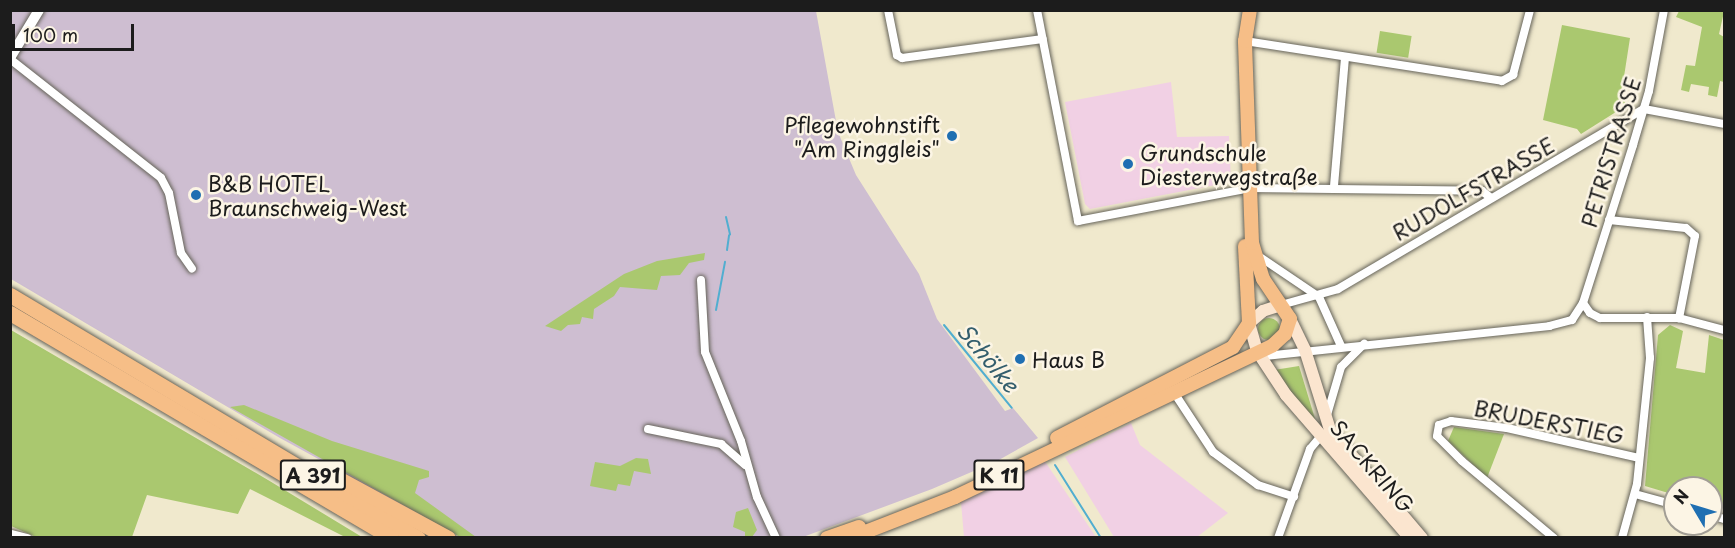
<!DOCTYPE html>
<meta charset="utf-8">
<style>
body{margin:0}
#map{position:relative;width:1735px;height:548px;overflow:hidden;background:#f0e9cd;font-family:"Playpen Sans",sans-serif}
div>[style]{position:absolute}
.built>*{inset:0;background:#f1d0e4}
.industrial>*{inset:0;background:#cebed1}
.green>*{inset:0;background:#aac86f;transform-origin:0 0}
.round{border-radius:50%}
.stream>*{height:2px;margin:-1px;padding:0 1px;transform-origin:1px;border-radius:1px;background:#51aed0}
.roads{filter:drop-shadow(0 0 2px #66645a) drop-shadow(0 0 2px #66645a)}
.minor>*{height:8px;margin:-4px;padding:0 4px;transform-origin:4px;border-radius:4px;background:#fff}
.tertiary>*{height:10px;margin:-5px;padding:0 5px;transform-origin:5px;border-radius:5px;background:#fff}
.secondary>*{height:12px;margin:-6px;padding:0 6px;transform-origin:6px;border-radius:6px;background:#fbe5cf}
.primary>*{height:14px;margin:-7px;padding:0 7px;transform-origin:7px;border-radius:7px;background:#f6be87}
.motorway>*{height:15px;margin:-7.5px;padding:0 7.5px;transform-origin:7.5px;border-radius:7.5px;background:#f6be87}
.dots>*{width:16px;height:16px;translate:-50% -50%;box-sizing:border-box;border:3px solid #fcf5e5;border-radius:50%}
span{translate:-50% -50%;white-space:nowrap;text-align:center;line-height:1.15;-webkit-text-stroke:5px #fcf5e5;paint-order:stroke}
.shield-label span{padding:2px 4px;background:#fcf5e5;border:2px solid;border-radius:4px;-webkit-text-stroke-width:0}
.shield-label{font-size:20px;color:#1c1c1c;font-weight:700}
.poi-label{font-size:21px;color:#1c1c1c}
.right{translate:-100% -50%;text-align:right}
.left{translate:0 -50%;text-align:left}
.street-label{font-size:21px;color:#1c1c1c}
.water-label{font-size:22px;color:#345e6d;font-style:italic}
.frame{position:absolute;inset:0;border:12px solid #1c1c1c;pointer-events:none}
.north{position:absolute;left:1663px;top:476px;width:60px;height:60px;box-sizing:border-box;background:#fcf5e5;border:2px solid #a29e95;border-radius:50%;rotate:308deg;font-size:16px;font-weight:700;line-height:24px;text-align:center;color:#1c1c1c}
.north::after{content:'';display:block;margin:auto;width:21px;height:27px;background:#1f6fb2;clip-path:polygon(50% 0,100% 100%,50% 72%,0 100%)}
.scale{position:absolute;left:12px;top:24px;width:122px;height:27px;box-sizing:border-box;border:3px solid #1c1c1c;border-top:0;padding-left:8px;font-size:18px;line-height:21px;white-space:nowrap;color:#1c1c1c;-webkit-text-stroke:4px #fcf5e5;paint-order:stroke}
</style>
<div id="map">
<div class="built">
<div style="clip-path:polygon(1171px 82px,1177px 137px,1229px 136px,1231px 182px,1090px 209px,1085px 204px,1065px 102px)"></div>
<div style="clip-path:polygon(1131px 423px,1140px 445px,1228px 513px,1197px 537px,1114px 537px,1065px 457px)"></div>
<div style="clip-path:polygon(1044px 460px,1096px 537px,964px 537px,961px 502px)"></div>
</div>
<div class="industrial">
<div style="clip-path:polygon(11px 11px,816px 11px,838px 132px,856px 175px,919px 274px,937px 319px,1005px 411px,1013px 408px,1038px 438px,997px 461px,932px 489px,803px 537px,461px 537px,280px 438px,11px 279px)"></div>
</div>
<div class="green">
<div style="clip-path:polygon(1679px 11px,1724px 12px,1719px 34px,1724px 37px,1724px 82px,1720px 81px,1717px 97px,1708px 95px,1709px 87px,1691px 84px,1689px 92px,1681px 90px,1686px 65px,1695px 66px,1702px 27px,1676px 17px)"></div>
<div style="clip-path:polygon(1562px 25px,1630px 38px,1621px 96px,1627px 105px,1581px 134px,1577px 129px,1543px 120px)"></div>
<div style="left:1380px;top:31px;width:32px;height:22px;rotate:9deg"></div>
<div style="clip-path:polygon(705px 253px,704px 260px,689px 263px,680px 275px,661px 276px,657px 290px,620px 287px,614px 296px,594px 309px,593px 319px,582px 317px,580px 324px,568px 325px,561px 331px,545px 326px,624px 274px,657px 261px)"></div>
<div class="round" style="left:1258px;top:318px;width:22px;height:22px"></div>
<div style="clip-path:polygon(1670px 325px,1683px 331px,1676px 368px,1705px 373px,1709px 335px,1724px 340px,1724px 508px,1711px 504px,1711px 488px,1675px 488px,1675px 495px,1645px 486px,1658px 335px)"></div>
<div style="clip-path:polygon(11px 330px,268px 480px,362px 537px,345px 537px,250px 489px,238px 514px,147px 495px,132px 537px,36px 537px,11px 526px)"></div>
<div style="clip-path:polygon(1299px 366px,1315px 419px,1314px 421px,1274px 370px)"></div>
<div style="clip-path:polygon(244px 405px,332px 441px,429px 471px,429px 477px,419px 480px,415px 493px,476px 537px,460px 537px,230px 407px)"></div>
<div style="clip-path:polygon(1454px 427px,1504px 434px,1487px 478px,1448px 441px)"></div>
<div style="clip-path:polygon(636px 458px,648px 459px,651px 474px,634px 471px,630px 486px,618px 484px,616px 491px,590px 486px,595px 462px,620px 466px)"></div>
<div style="clip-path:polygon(748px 508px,757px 530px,752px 537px,745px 537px,745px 532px,733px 527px,736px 512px)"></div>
</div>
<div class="stream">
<div style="left:726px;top:217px;width:18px;rotate:77deg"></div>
<div style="left:727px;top:250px;width:15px;rotate:-82deg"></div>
<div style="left:716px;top:310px;width:49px;rotate:-79.4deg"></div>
<div style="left:944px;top:325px;width:107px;rotate:50.7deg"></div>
<div style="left:1055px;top:465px;width:86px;rotate:57.8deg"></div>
</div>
<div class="roads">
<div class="minor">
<div style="left:888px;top:10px;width:46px;rotate:78.7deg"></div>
<div style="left:897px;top:55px;width:6px;rotate:31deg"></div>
<div style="left:902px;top:58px;width:142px;rotate:-7.7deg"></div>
<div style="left:1037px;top:10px;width:215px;rotate:79deg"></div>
<div style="left:1078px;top:221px;width:166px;rotate:-10.8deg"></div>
<div style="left:1245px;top:41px;width:260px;rotate:8.8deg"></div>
<div style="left:1502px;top:81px;width:13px;rotate:-29deg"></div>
<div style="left:1513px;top:75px;width:67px;rotate:-75.3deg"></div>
<div style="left:10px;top:59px;width:192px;rotate:38.2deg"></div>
<div style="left:161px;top:178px;width:17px;rotate:62deg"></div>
<div style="left:169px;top:193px;width:61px;rotate:78.7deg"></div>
<div style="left:181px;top:253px;width:19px;rotate:55deg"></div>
<div style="left:1644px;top:109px;width:81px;rotate:10.6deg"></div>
<div style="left:1334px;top:186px;width:128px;rotate:-85.1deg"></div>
<div style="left:1249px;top:188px;width:233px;rotate:0.7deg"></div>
<div style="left:1482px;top:191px;width:11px;rotate:38deg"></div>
<div style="left:1609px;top:220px;width:77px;rotate:5.9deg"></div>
<div style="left:1686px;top:228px;width:12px;rotate:42deg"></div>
<div style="left:1695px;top:236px;width:84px;rotate:101deg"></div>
<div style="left:1257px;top:255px;width:75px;rotate:34.1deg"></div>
<div style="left:1319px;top:297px;width:54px;rotate:65.8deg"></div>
<div style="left:701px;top:280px;width:72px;rotate:86.8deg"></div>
<div style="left:705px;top:352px;width:96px;rotate:68deg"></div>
<div style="left:741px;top:441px;width:58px;rotate:74.1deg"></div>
<div style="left:757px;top:497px;width:45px;rotate:65.1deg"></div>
<div style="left:1583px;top:303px;width:12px;rotate:55deg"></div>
<div style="left:1590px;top:313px;width:11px;rotate:27deg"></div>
<div style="left:1600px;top:318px;width:79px"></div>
<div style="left:1679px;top:318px;width:47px;rotate:14.9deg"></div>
<div style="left:1281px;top:305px;width:59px;rotate:-15.7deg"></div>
<div style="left:1338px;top:289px;width:355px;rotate:-30.5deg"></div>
<div style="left:1257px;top:351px;width:9px;rotate:32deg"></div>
<div style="left:1265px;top:356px;width:286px;rotate:-6deg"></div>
<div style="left:1549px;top:326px;width:24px;rotate:-15deg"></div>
<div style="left:1572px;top:320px;width:20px;rotate:-57deg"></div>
<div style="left:1583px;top:303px;width:166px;rotate:-72.4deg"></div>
<div style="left:1633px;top:145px;width:56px;rotate:-73.5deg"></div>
<div style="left:1649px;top:91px;width:82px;rotate:-79.5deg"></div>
<div style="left:1173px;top:391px;width:73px;rotate:56.7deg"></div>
<div style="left:1213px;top:452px;width:56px;rotate:36.3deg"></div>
<div style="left:1258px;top:485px;width:38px;rotate:18deg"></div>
<div style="left:1327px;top:415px;width:50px;rotate:-73.7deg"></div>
<div style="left:1341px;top:367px;width:33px;rotate:-45deg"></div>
<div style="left:648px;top:429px;width:75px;rotate:11.6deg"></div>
<div style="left:721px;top:444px;width:32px;rotate:41deg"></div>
<div style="left:1635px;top:494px;width:41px;rotate:15.4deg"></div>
<div style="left:1711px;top:515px;width:14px;rotate:17deg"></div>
<div style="left:12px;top:534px;width:16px;rotate:15deg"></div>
<div style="left:1278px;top:538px;width:95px;rotate:-70.2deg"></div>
<div style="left:1310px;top:449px;width:17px;rotate:-50deg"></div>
<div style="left:1554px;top:538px;width:120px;rotate:-140.1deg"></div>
<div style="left:1462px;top:461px;width:35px;rotate:-135deg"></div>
<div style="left:1437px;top:436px;width:11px;rotate:-80deg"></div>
<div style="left:1439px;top:425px;width:13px;rotate:-18deg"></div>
<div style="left:1451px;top:421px;width:56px;rotate:7.1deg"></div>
<div style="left:1507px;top:428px;width:135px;rotate:12.8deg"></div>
<div style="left:1622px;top:538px;width:56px;rotate:-74.5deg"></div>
<div style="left:1637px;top:484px;width:127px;rotate:-84.1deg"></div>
<div style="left:1650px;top:358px;width:41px;rotate:-94.2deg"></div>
</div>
<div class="tertiary">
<div style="left:10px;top:58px;width:56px;rotate:-58.9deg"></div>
</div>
<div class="secondary">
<div style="left:1281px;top:305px;width:19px;rotate:162deg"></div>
<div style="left:1263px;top:311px;width:18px;rotate:139deg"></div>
<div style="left:1249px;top:323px;width:29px;rotate:74deg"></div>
<div style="left:1257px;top:351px;width:53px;rotate:56.6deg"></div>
<div style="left:1286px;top:395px;width:189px;rotate:49.1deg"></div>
<div style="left:1290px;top:319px;width:34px;rotate:64deg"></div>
<div style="left:1305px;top:350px;width:84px;rotate:72.6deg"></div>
<div style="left:1330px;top:430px;width:142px;rotate:49.6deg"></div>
</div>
<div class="primary">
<div style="left:1057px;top:438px;width:198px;rotate:-27.3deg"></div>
<div style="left:1233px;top:347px;width:29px;rotate:-56deg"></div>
<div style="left:1249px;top:323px;width:77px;rotate:-93deg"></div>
<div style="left:827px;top:538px;width:34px;rotate:-19deg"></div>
<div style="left:850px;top:538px;width:113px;rotate:-21.3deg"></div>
<div style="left:955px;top:497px;width:352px;rotate:-25.5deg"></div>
<div style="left:1273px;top:345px;width:16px;rotate:-43deg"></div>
<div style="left:1285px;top:334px;width:16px;rotate:-72deg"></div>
<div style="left:1290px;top:319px;width:48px;rotate:-124deg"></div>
<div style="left:1263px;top:279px;width:38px;rotate:-107deg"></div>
<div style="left:1252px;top:243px;width:202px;rotate:-92deg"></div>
<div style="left:1245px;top:41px;width:31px;rotate:-81deg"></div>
</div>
<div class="motorway">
<div style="left:10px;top:295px;width:475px;rotate:30.8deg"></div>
<div style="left:10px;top:313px;width:443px;rotate:30.5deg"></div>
<div style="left:323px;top:470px;width:142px;rotate:28.5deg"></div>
</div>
</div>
<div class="dots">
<div style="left:952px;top:136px;background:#1f6fb2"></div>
<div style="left:1128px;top:164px;background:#1f6fb2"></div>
<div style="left:196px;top:195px;background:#1f6fb2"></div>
<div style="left:1020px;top:359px;background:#1f6fb2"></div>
</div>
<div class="shield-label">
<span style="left:313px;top:475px">A 391</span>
<span style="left:999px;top:475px">K 11</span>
</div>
<div class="poi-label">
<span class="right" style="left:940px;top:136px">Pflegewohnstift<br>"Am Ringgleis"</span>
<span class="left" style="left:1140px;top:164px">Grundschule<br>Diesterwegstraße</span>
<span class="left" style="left:208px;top:195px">B&amp;B HOTEL<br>Braunschweig-West</span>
<span class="left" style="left:1032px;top:359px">Haus B</span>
</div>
<div class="street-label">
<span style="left:1610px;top:152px;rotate:-73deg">PETRISTRASSE</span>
<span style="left:1473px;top:188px;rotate:-30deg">RUDOLFSTRASSE</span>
<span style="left:1549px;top:421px;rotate:11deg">BRUDERSTIEG</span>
<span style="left:1373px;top:466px;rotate:49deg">SACKRING</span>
</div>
<div class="water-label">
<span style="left:989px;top:357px;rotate:50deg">Schölke</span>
</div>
<div class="frame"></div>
<div class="north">N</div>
<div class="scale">100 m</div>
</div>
